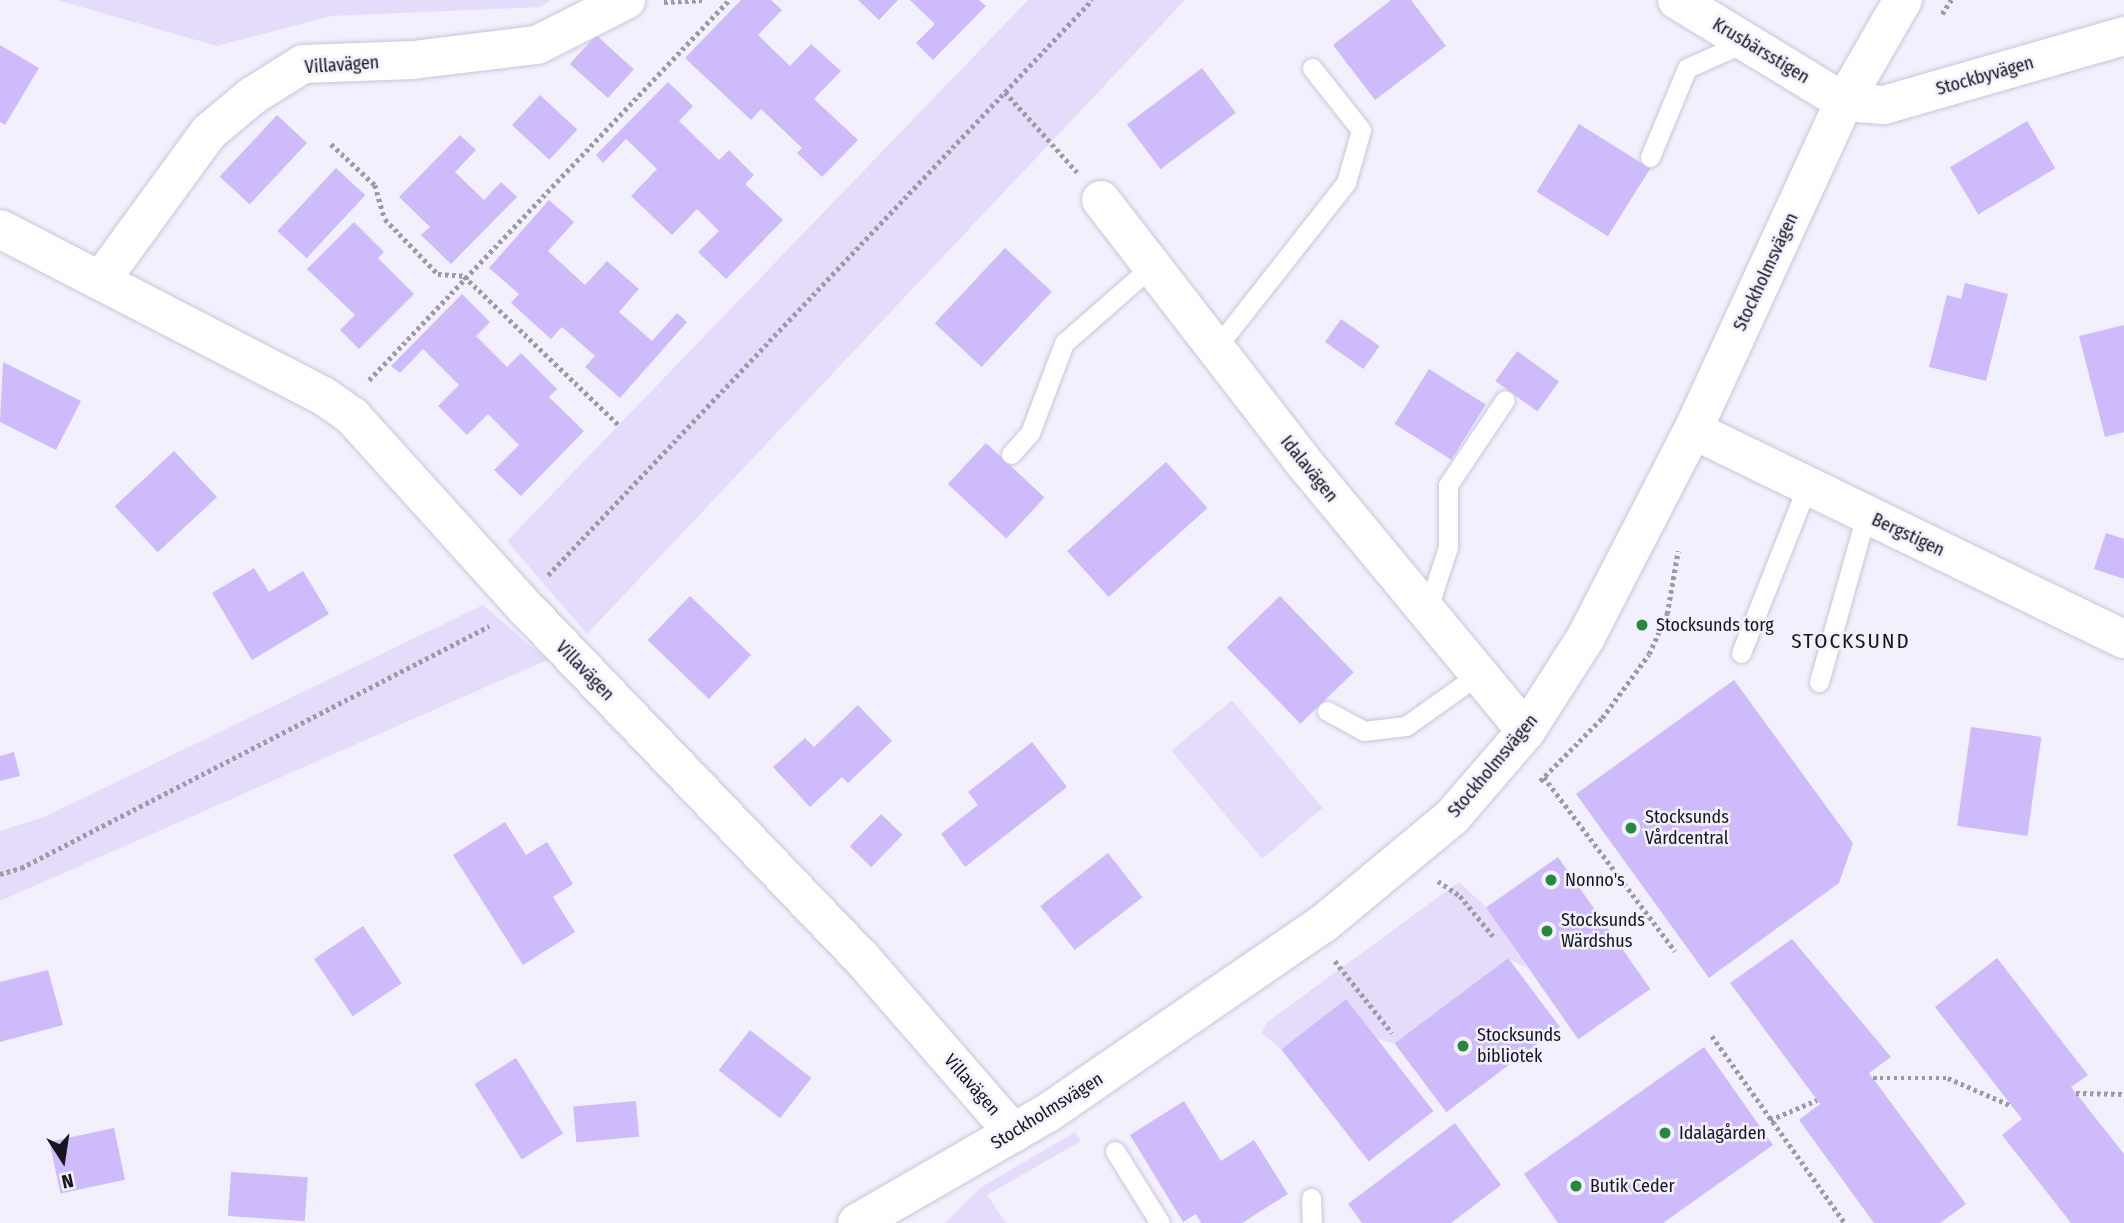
<!DOCTYPE html>
<meta charset="utf-8">
<style>
body{margin:0}
#map{position:relative;width:2124px;height:1223px;overflow:hidden;background:#f3f0fe;font-family:"Fira Sans Condensed",sans-serif}
div>[style]{position:absolute}
.green>*{inset:0;background:#e4dcfa;transform-origin:0 0}
.building>*{inset:0;background:#cdbbfc;transform-origin:0 0}
.path>*{height:4.5px;margin-top:-2.25px;transform-origin:0;background:repeating-linear-gradient(90deg,#9d9aa6 0 3.5px,transparent 0 7px)}
.roads{filter:drop-shadow(0 0 2px #cac4da) drop-shadow(0 0 2px #cac4da)}
.lane>*{height:19px;margin:-9.5px;padding:0 9.5px;transform-origin:9.5px;border-radius:9.5px;background:#fff}
.street>*{height:38px;margin:-19px;padding:0 19px;transform-origin:19px;border-radius:19px;background:#fff}
.secondary>*{height:38px;margin:-19px;padding:0 19px;transform-origin:19px;border-radius:19px;background:#fff}
.dots>*{width:19px;height:19px;translate:-50% -50%;box-sizing:border-box;border:4px solid #f3f0fe;border-radius:50%}
span{translate:-50% -50%;white-space:nowrap;text-align:center;line-height:1.15;-webkit-text-stroke:5px #f3f0fe;paint-order:stroke}
.street-label{font-size:18px;color:#16141c}
.poi-label{font-size:18px;color:#16141c}
.left{translate:0 -50%;text-align:left}
.quarter-label{font-size:21px;color:#16141c;letter-spacing:2px}
.north{position:absolute;left:28px;top:1125px;width:70px;height:70px;-webkit-text-stroke:5px #f3f0fe;paint-order:stroke;rotate:168deg;font-size:19px;font-weight:700;line-height:28px;text-align:center;color:#16141c}
.north::after{content:'';display:block;margin:auto;width:24px;height:32px;background:#16141c;clip-path:polygon(50% 0,100% 100%,50% 72%,0 100%)}
</style>
<div id="map">
<div class="green">
<div style="clip-path:polygon(57px 0,551px 0,540px 7px,332px 16px,217px 46px)"></div>
<div style="clip-path:polygon(1028px 0,1185px 0,587px 634px,507px 541px)"></div>
<div style="clip-path:polygon(483px 605px,547px 660px,0 901px,0 831px,44px 817px)"></div>
<div style="left:1232px;top:700px;width:141px;height:79px;rotate:50deg"></div>
<div style="clip-path:polygon(1459px 882px,1486px 907px,1527px 968px,1507px 958px,1395px 1044px,1377px 1039px,1346px 999px,1282px 1050px,1262px 1033px,1266px 1023px)"></div>
<div style="clip-path:polygon(1075px 1132px,1081px 1141px,987px 1195px,1006px 1223px,945px 1223px,980px 1188px)"></div>
</div>
<div class="building">
<div style="clip-path:polygon(741px 0,771px 0,782px 10px,758px 35px,790px 66px,811px 44px,841px 71px,814px 99px,858px 140px,822px 177px,797px 153px,802px 148px,761px 109px,751px 120px,685px 58px)"></div>
<div style="clip-path:polygon(858px 0,898px 0,879px 20px)"></div>
<div style="clip-path:polygon(910px 0,979px 0,986px 6px,933px 60px,916px 43px,935px 24px)"></div>
<div style="clip-path:polygon(1391px 0,1411px 0,1446px 46px,1375px 100px,1333px 45px)"></div>
<div style="left:596px;top:35px;width:51px;height:39px;rotate:42deg"></div>
<div style="clip-path:polygon(0 45px,39px 68px,5px 125px,0 122px)"></div>
<div style="left:1202px;top:68px;width:56px;height:94px;rotate:53deg"></div>
<div style="clip-path:polygon(668px 82px,693px 106px,679px 121px,719px 160px,729px 150px,754px 175px,745px 184px,783px 220px,726px 279px,698px 252px,719px 231px,697px 209px,672px 235px,631px 196px,657px 169px,626px 139px,603px 163px,596px 155px)"></div>
<div style="left:540px;top:95px;width:51px;height:41px;rotate:43deg"></div>
<div style="left:277px;top:115px;width:41px;height:84px;rotate:43deg"></div>
<div style="left:2027px;top:121px;width:55px;height:90px;rotate:59deg"></div>
<div style="left:1579px;top:124px;width:84px;height:80px;rotate:32deg"></div>
<div style="clip-path:polygon(460px 135px,476px 150px,455px 172px,484px 200px,501px 182px,517px 197px,451px 264px,421px 235px,430px 227px,399px 197px)"></div>
<div style="left:336px;top:168px;width:40px;height:86px;rotate:43deg"></div>
<div style="clip-path:polygon(549px 200px,574px 222px,548px 251px,585px 285px,607px 261px,639px 289px,619px 312px,652px 341px,677px 313px,687px 322px,620px 398px,585px 367px,595px 356px,562px 327px,551px 339px,511px 303px,519px 294px,489px 268px)"></div>
<div style="clip-path:polygon(354px 222px,384px 252px,378px 258px,414px 294px,359px 349px,340px 330px,355px 315px,307px 269px)"></div>
<div style="left:1005px;top:248px;width:64px;height:103px;rotate:43deg"></div>
<div style="clip-path:polygon(1965px 283px,2008px 294px,1986px 381px,1929px 367px,1947px 295px,1961px 299px)"></div>
<div style="clip-path:polygon(462px 294px,490px 322px,476px 336px,507px 367px,521px 353px,557px 389px,549px 397px,584px 431px,521px 496px,494px 470px,519px 445px,488px 414px,467px 435px,438px 406px,459px 385px,423px 349px,400px 373px,391px 366px)"></div>
<div style="left:1341px;top:319px;width:47px;height:28px;rotate:35deg"></div>
<div style="clip-path:polygon(2124px 325px,2124px 432px,2105px 437px,2079px 336px)"></div>
<div style="left:1517px;top:351px;width:52px;height:37px;rotate:36deg"></div>
<div style="clip-path:polygon(3px 362px,81px 401px,56px 450px,0 422px)"></div>
<div style="left:1429px;top:369px;width:67px;height:65px;rotate:32deg"></div>
<div style="left:986px;top:443px;width:80px;height:56px;rotate:43deg"></div>
<div style="left:174px;top:451px;width:63px;height:81px;rotate:47deg"></div>
<div style="left:1166px;top:462px;width:62px;height:133px;rotate:48deg"></div>
<div style="clip-path:polygon(2106px 533px,2124px 539px,2124px 579px,2094px 569px)"></div>
<div style="clip-path:polygon(254px 568px,269px 592px,303px 571px,329px 614px,252px 660px,212px 593px)"></div>
<div style="left:690px;top:596px;width:85px;height:61px;rotate:44deg"></div>
<div style="left:1280px;top:596px;width:106px;height:74px;rotate:46deg"></div>
<div style="clip-path:polygon(1734px 680px,1853px 843px,1839px 883px,1709px 978px,1576px 794px)"></div>
<div style="clip-path:polygon(858px 705px,892px 741px,848px 783px,842px 777px,810px 807px,773px 767px,805px 738px,814px 747px)"></div>
<div style="left:1971px;top:727px;width:71px;height:100px;rotate:8deg"></div>
<div style="clip-path:polygon(1032px 742px,1067px 787px,965px 867px,941px 834px,978px 805px,968px 792px)"></div>
<div style="clip-path:polygon(14px 752px,20px 776px,0 781px,0 756px)"></div>
<div style="left:881px;top:814px;width:30px;height:45px;rotate:44deg"></div>
<div style="clip-path:polygon(505px 822px,526px 855px,547px 842px,573px 884px,553px 897px,575px 932px,523px 965px,453px 855px)"></div>
<div style="left:1108px;top:853px;width:56px;height:86px;rotate:52deg"></div>
<div style="left:1558px;top:857px;width:161px;height:88px;rotate:55deg"></div>
<div style="left:363px;top:926px;width:69px;height:59px;rotate:56deg"></div>
<div style="clip-path:polygon(1792px 939px,1891px 1057px,1869px 1073px,1966px 1204px,1940px 1223px,1874px 1223px,1799px 1120px,1820px 1104px,1730px 983px)"></div>
<div style="left:1508px;top:958px;width:86px;height:142px;rotate:53deg"></div>
<div style="clip-path:polygon(1997px 958px,2088px 1075px,2071px 1087px,2124px 1154px,2124px 1223px,2071px 1223px,2002px 1135px,2022px 1119px,1935px 1007px)"></div>
<div style="clip-path:polygon(48px 970px,63px 1025px,0 1042px,0 982px)"></div>
<div style="left:1346px;top:999px;width:142px;height:82px;rotate:52deg"></div>
<div style="left:750px;top:1030px;width:78px;height:51px;rotate:38deg"></div>
<div style="clip-path:polygon(1704px 1047px,1773px 1145px,1663px 1223px,1558px 1223px,1524px 1174px)"></div>
<div style="left:516px;top:1058px;width:89px;height:49px;rotate:58deg"></div>
<div style="left:636px;top:1101px;width:36px;height:63px;rotate:85deg"></div>
<div style="clip-path:polygon(1184px 1101px,1221px 1161px,1254px 1140px,1288px 1194px,1242px 1223px,1201px 1223px,1196px 1214px,1183px 1222px,1130px 1135px)"></div>
<div style="clip-path:polygon(1455px 1123px,1501px 1185px,1451px 1223px,1362px 1223px,1348px 1204px)"></div>
<div style="left:114px;top:1128px;width:53px;height:66px;rotate:78deg"></div>
<div style="left:231px;top:1172px;width:77px;height:44px;rotate:4deg"></div>
</div>
<div class="path">
<div style="left:664px;top:2px;width:38px;rotate:-3deg"></div>
<div style="left:1942px;top:14px;width:17px;rotate:-57deg"></div>
<div style="left:1005px;top:92px;width:108px;rotate:48deg"></div>
<div style="left:331px;top:144px;width:60px;rotate:43deg"></div>
<div style="left:375px;top:185px;width:35px;rotate:74deg"></div>
<div style="left:385px;top:219px;width:76px;rotate:46.1deg"></div>
<div style="left:438px;top:274px;width:26px;rotate:4deg"></div>
<div style="left:464px;top:276px;width:215px;rotate:43.9deg"></div>
<div style="left:369px;top:380px;width:523px;rotate:-46.55deg"></div>
<div style="left:548px;top:575px;width:792px;rotate:-46.59deg"></div>
<div style="left:1544px;top:777px;width:218px;rotate:53deg"></div>
<div style="left:1540px;top:781px;width:88px;rotate:-45.5deg"></div>
<div style="left:1602px;top:718px;width:79px;rotate:-53.7deg"></div>
<div style="left:1649px;top:654px;width:44px;rotate:-65.8deg"></div>
<div style="left:1667px;top:614px;width:64px;rotate:-80.1deg"></div>
<div style="left:0;top:874px;width:22px;rotate:-16deg"></div>
<div style="left:21px;top:868px;width:527px;rotate:-27.34deg"></div>
<div style="left:1438px;top:881px;width:27px;rotate:34deg"></div>
<div style="left:1460px;top:896px;width:52px;rotate:50.5deg"></div>
<div style="left:1335px;top:961px;width:92px;rotate:51.6deg"></div>
<div style="left:1712px;top:1036px;width:229px;rotate:54.6deg"></div>
<div style="left:1873px;top:1078px;width:75px"></div>
<div style="left:1948px;top:1078px;width:70px;rotate:23.6deg"></div>
<div style="left:2076px;top:1093px;width:48px;rotate:1.2deg"></div>
<div style="left:1770px;top:1120px;width:51px;rotate:-23.1deg"></div>
</div>
<div class="roads">
<div class="lane">
<div style="left:1650px;top:157px;width:96px;rotate:-67.4deg"></div>
<div style="left:1687px;top:68px;width:64px;rotate:-23.8deg"></div>
<div style="left:1216px;top:348px;width:210px;rotate:-51.8deg"></div>
<div style="left:1346px;top:183px;width:55px;rotate:-74.2deg"></div>
<div style="left:1361px;top:130px;width:79px;rotate:-128.3deg"></div>
<div style="left:1011px;top:454px;width:28px;rotate:-48deg"></div>
<div style="left:1030px;top:433px;width:96px;rotate:-69.3deg"></div>
<div style="left:1064px;top:343px;width:117px;rotate:-41.2deg"></div>
<div style="left:1427px;top:611px;width:67px;rotate:-71.8deg"></div>
<div style="left:1448px;top:547px;width:62px;rotate:-90deg"></div>
<div style="left:1448px;top:485px;width:102px;rotate:-56.2deg"></div>
<div style="left:1741px;top:653px;width:180px;rotate:-68.4deg"></div>
<div style="left:1819px;top:682px;width:173px;rotate:-74.3deg"></div>
<div style="left:1327px;top:711px;width:42px;rotate:28.4deg"></div>
<div style="left:1364px;top:731px;width:42px;rotate:-6.8deg"></div>
<div style="left:1406px;top:726px;width:90px;rotate:-35.5deg"></div>
<div style="left:1115px;top:1151px;width:85px;rotate:58deg"></div>
<div style="left:1311px;top:1198px;width:25px;rotate:88deg"></div>
</div>
<div class="street">
<div style="left:1677px;top:0;width:196px;rotate:31.4deg"></div>
<div style="left:1844px;top:102px;width:40px;rotate:4.3deg"></div>
<div style="left:1884px;top:105px;width:250px;rotate:-16deg"></div>
<div style="left:1101px;top:200px;width:327px;rotate:52.3deg"></div>
<div style="left:1301px;top:459px;width:353px;rotate:50.4deg"></div>
<div style="left:0;top:229px;width:362px;rotate:27.3deg"></div>
<div style="left:322px;top:395px;width:38px;rotate:35deg"></div>
<div style="left:353px;top:417px;width:251px;rotate:47.9deg"></div>
<div style="left:521px;top:603px;width:488px;rotate:46.2deg"></div>
<div style="left:859px;top:955px;width:236px;rotate:49deg"></div>
<div style="left:101px;top:280px;width:183px;rotate:-53.9deg"></div>
<div style="left:209px;top:132px;width:56px;rotate:-39.9deg"></div>
<div style="left:252px;top:96px;width:60px;rotate:-32.1deg"></div>
<div style="left:303px;top:64px;width:110px;rotate:-2.1deg"></div>
<div style="left:413px;top:60px;width:125px;rotate:-6.9deg"></div>
<div style="left:537px;top:45px;width:100px;rotate:-26.8deg"></div>
<div style="left:1693px;top:430px;width:479px;rotate:25.9deg"></div>
</div>
<div class="secondary">
<div style="left:857px;top:1223px;width:222px;rotate:-30deg"></div>
<div style="left:1049px;top:1112px;width:332px;rotate:-34.5deg"></div>
<div style="left:1323px;top:924px;width:168px;rotate:-39.7deg"></div>
<div style="left:1452px;top:817px;width:113px;rotate:-49.3deg"></div>
<div style="left:1526px;top:731px;width:112px;rotate:-57.4deg"></div>
<div style="left:1586px;top:637px;width:233px;rotate:-62.7deg"></div>
<div style="left:1693px;top:430px;width:361px;rotate:-65.3deg"></div>
<div style="left:1844px;top:102px;width:118px;rotate:-60deg"></div>
</div>
</div>
<div class="dots">
<div style="left:1642px;top:625px;background:#26893d"></div>
<div style="left:1631px;top:828px;background:#26893d"></div>
<div style="left:1551px;top:880px;background:#26893d"></div>
<div style="left:1547px;top:931px;background:#26893d"></div>
<div style="left:1463px;top:1046px;background:#26893d"></div>
<div style="left:1665px;top:1133px;background:#26893d"></div>
<div style="left:1576px;top:1186px;background:#26893d"></div>
</div>
<div class="street-label">
<span style="left:1761px;top:51px;rotate:31deg">Krusbärsstigen</span>
<span style="left:342px;top:65px;rotate:-4deg">Villavägen</span>
<span style="left:1985px;top:76px;rotate:-16deg">Stockbyvägen</span>
<span style="left:1766px;top:272px;rotate:-65deg">Stockholmsvägen</span>
<span style="left:1309px;top:469px;rotate:51deg">Idalavägen</span>
<span style="left:1908px;top:535px;rotate:25deg">Bergstigen</span>
<span style="left:585px;top:671px;rotate:46deg">Villavägen</span>
<span style="left:1493px;top:766px;rotate:-50deg">Stockholmsvägen</span>
<span style="left:972px;top:1085px;rotate:49deg">Villavägen</span>
<span style="left:1047px;top:1111px;rotate:-32deg">Stockholmsvägen</span>
</div>
<div class="poi-label">
<span class="left" style="left:1656px;top:625px">Stocksunds torg</span>
<span class="left" style="left:1645px;top:828px">Stocksunds<br>Vårdcentral</span>
<span class="left" style="left:1565px;top:880px">Nonno's</span>
<span class="left" style="left:1561px;top:931px">Stocksunds<br>Wärdshus</span>
<span class="left" style="left:1477px;top:1046px">Stocksunds<br>bibliotek</span>
<span class="left" style="left:1679px;top:1133px">Idalagården</span>
<span class="left" style="left:1590px;top:1186px">Butik Ceder</span>
</div>
<div class="quarter-label">
<span style="left:1851px;top:641px">STOCKSUND</span>
</div>
<div class="north">N</div>
</div>
